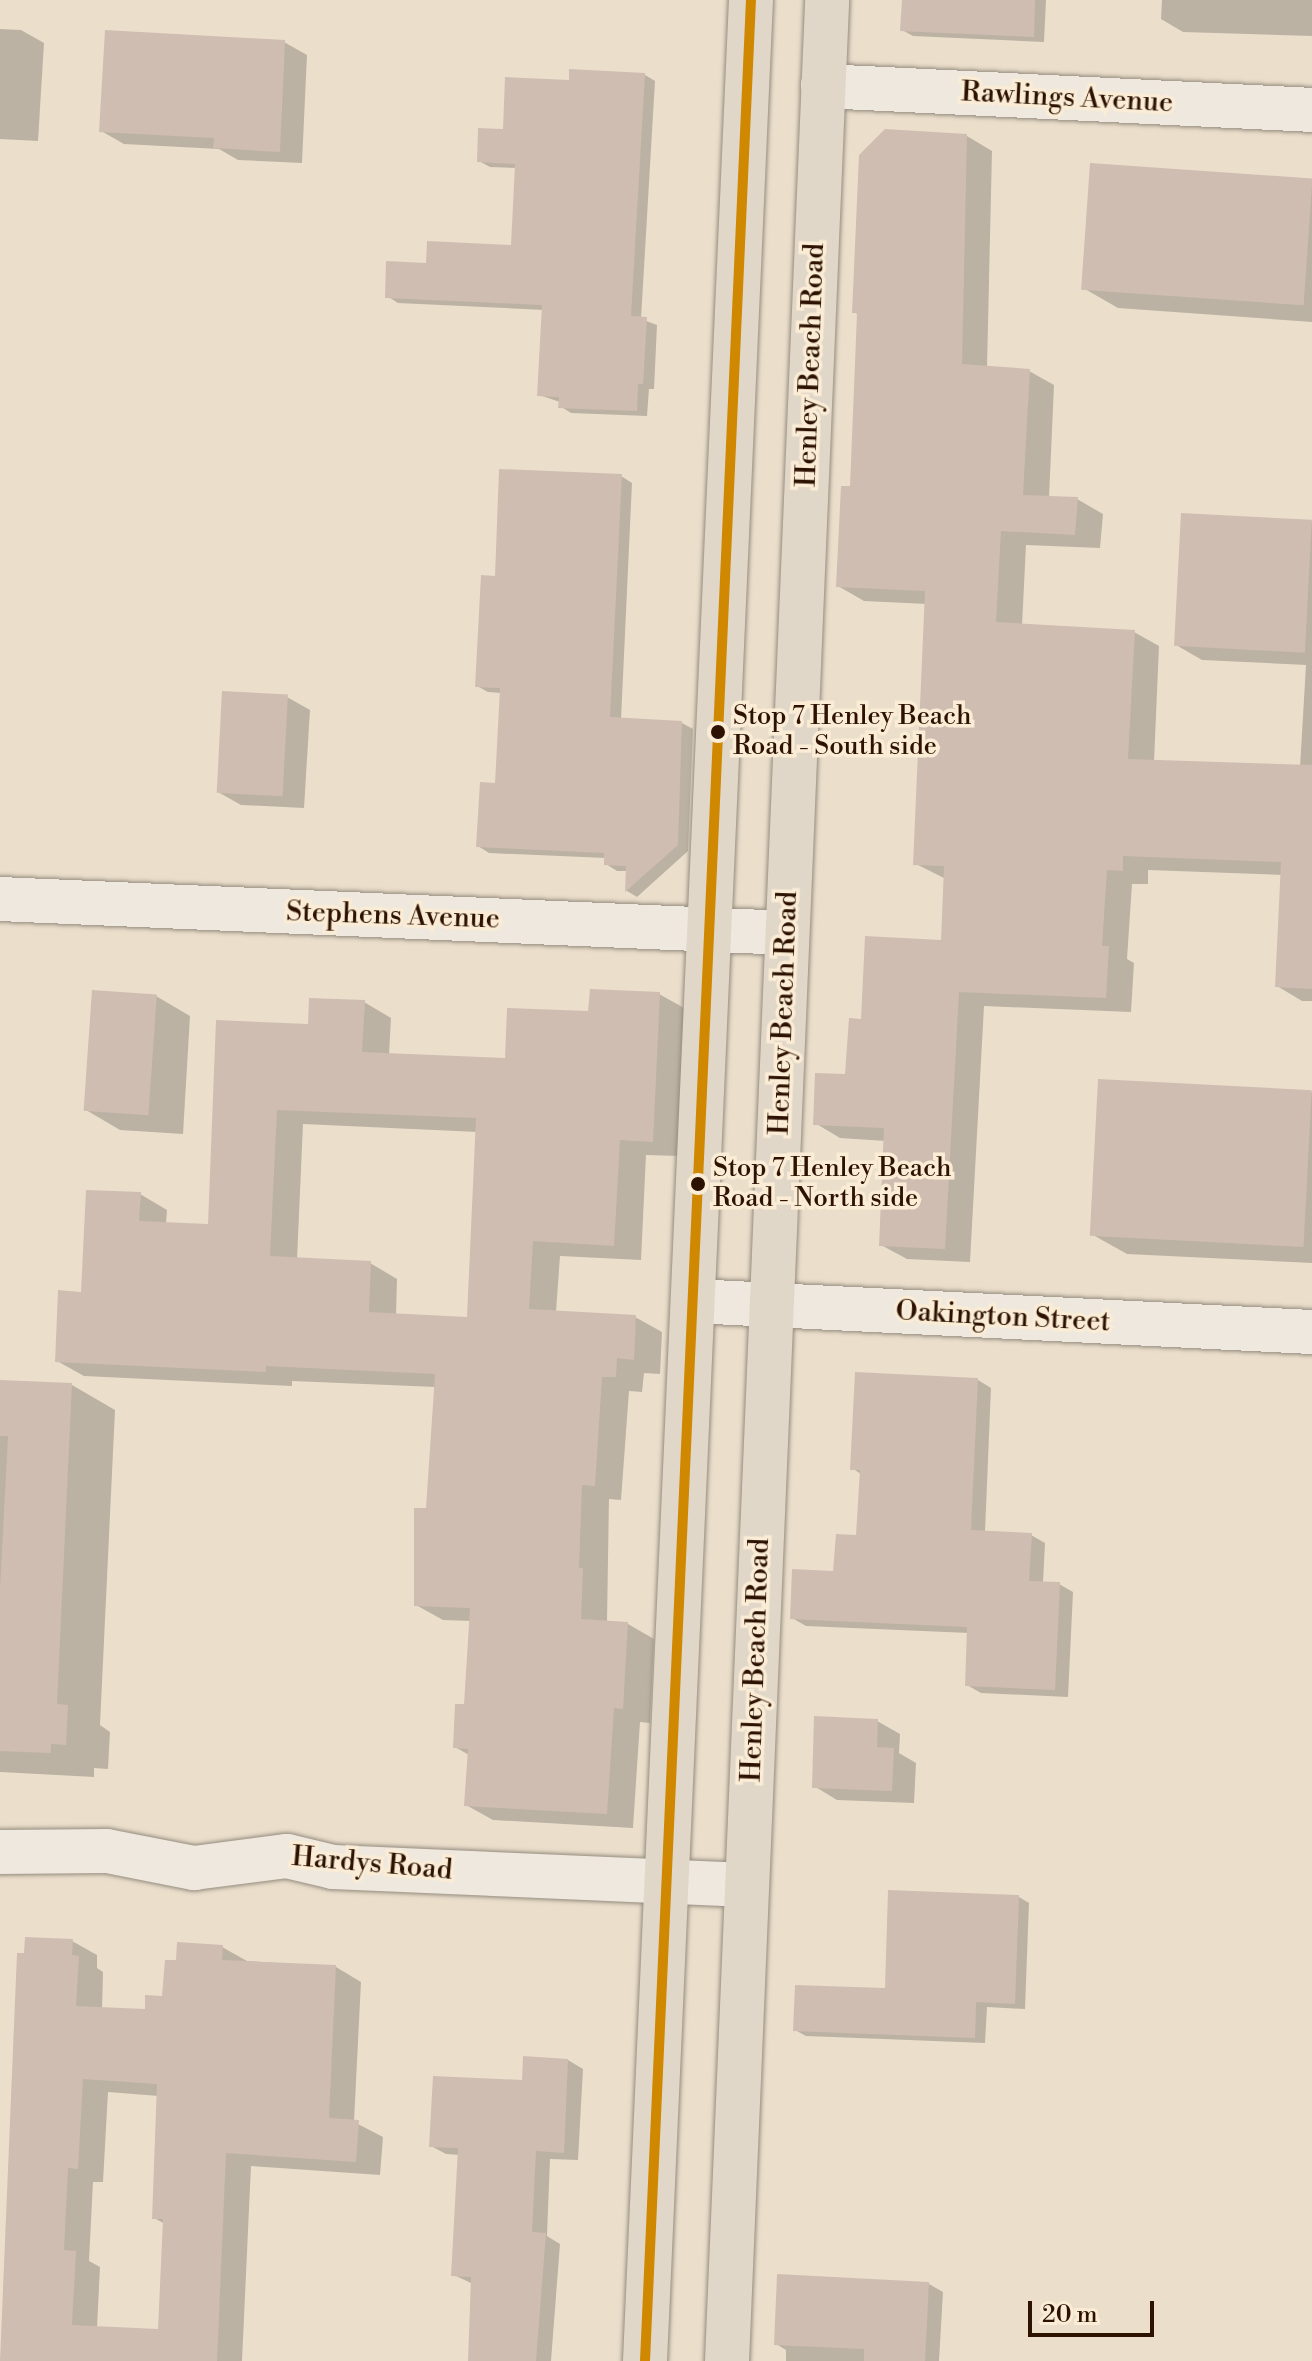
<!DOCTYPE html>
<style>
body{margin:0}
#map{position:relative;width:1312px;height:2361px;overflow:hidden;background:#ebdfcc;font-family:"Libre Bodoni",serif}
div>[style]{position:absolute}
.shadow>*{inset:0;background:#0003}
.building>*{inset:0;background:#d0bdb2;transform-origin:0 0}
.roads{filter:drop-shadow(0 0 2px #968c7f) drop-shadow(0 0 2px #968c7f)}
.minor>*{height:44px;margin:-22px;padding:0 22px;transform-origin:22px;border-radius:22px;background:#eee8de}
.major>*{height:44px;margin:-22px;padding:0 22px;transform-origin:22px;border-radius:22px;background:#e1d7c9}
.bus-1>*{height:10px;margin:-5px;padding:0 5px;transform-origin:5px;border-radius:5px;background:#cf8800}
.dots>*{width:22px;height:22px;translate:-50% -50%;box-sizing:border-box;border:4px solid #faecd5;border-radius:50%}
span{translate:-50% -50%;white-space:nowrap;text-align:center;line-height:1.15;-webkit-text-stroke:7px #faecd5;paint-order:stroke}
.bus-label{font-size:26px;color:#2d1202}
.left{translate:0 -50%;text-align:left}
.street-label{font-size:28px;color:#2d1202}
.scale{position:absolute;left:1028px;top:2301px;width:126px;height:36px;box-sizing:border-box;border:4px solid #2d1202;border-top:0;padding-left:10px;font-size:24px;line-height:28px;white-space:nowrap;color:#2d1202;-webkit-text-stroke:6px #faecd5;paint-order:stroke}
</style>
<div id="map">
<div class="shadow">
<div style="clip-path:polygon(904px 0,1046px 0,1044px 42px,913px 36px,902px 30px)"></div>
<div style="clip-path:polygon(1162px 0,1312px 0,1312px 36px,1183px 32px,1161px 19px)"></div>
<div style="clip-path:polygon(0 29px,21px 30px,44px 43px,38px 141px,0 139px)"></div>
<div style="clip-path:polygon(284px 42px,307px 55px,302px 163px,238px 160px,219px 149px,124px 144px,101px 131px)"></div>
<div style="clip-path:polygon(645px 75px,655px 81px,641px 319px,657px 325px,654px 389px,649px 389px,647px 416px,571px 413px,560px 406px,560px 402px,539px 395px,544px 310px,398px 303px,387px 296px,427px 265px,513px 247px,517px 168px,490px 167px,479px 161px,505px 131px,571px 82px)"></div>
<div style="clip-path:polygon(967px 136px,992px 151px,987px 368px,1029px 371px,1054px 385px,1049px 498px,1077px 499px,1103px 514px,1100px 548px,1026px 545px,1022px 626px,1134px 632px,1159px 646px,1154px 762px,1300px 767px,1306px 665px,1202px 660px,1176px 645px,1312px 521px,1312px 1001px,1302px 1001px,1277px 986px,1283px 875px,1148px 870px,1148px 884px,1132px 884px,1127px 959px,1134px 963px,1131px 1012px,984px 1006px,970px 1262px,907px 1259px,881px 1245px,886px 1141px,840px 1138px,815px 1123px,847px 1076px,863px 1021px,943px 942px,946px 879px,916px 864px,927px 604px,864px 601px,838px 586px,852px 488px,859px 315px,854px 312px)"></div>
<div style="clip-path:polygon(1312px 180px,1312px 322px,1118px 308px,1085px 289px)"></div>
<div style="clip-path:polygon(621px 476px,632px 483px,621px 720px,682px 723px,693px 729px,688px 851px,637px 897px,627px 891px,628px 871px,617px 871px,606px 864px,606px 858px,489px 853px,478px 846px,497px 785px,502px 693px,488px 692px,477px 686px,497px 578px)"></div>
<div style="clip-path:polygon(287px 697px,310px 710px,304px 808px,241px 805px,218px 792px)"></div>
<div style="clip-path:polygon(evenodd,659px 994px,686px 1009px,679px 1156px,646px 1155px,641px 1260px,560px 1256px,556px 1312px,635px 1317px,662px 1332px,660px 1374px,644px 1373px,642px 1392px,629px 1391px,621px 1500px,609px 1499px,607px 1622px,628px 1624px,654px 1639px,650px 1723px,640px 1722px,633px 1828px,493px 1820px,466px 1805px,469px 1755px,455px 1747px,466px 1706px,471px 1621px,443px 1620px,416px 1605px,428px 1510px,436px 1387px,292px 1381px,292px 1386px,84px 1376px,57px 1361px,83px 1294px,140px 1194px,167px 1210px,166px 1224px,210px 1226px,310px 1026px,364px 1002px,391px 1018px,389px 1055px,506px 1060px,590px 1013px,659px 994px,303px 1124px,478px 1132px,468px 1319px,396px 1315px,397px 1279px,370px 1263px,297px 1260px,303px 1124px)"></div>
<div style="clip-path:polygon(156px 996px,190px 1016px,183px 1134px,120px 1130px,86px 1110px)"></div>
<div style="clip-path:polygon(1312px 1092px,1312px 1263px,1127px 1254px,1093px 1235px)"></div>
<div style="clip-path:polygon(978px 1380px,991px 1388px,985px 1532px,1031px 1535px,1045px 1543px,1043px 1583px,1059px 1584px,1073px 1592px,1068px 1697px,981px 1693px,967px 1685px,969px 1633px,806px 1626px,792px 1618px,835px 1573px,858px 1538px,861px 1474px,852px 1468px)"></div>
<div style="clip-path:polygon(0 1382px,72px 1385px,115px 1410px,100px 1725px,110px 1732px,108px 1769px,94px 1768px,94px 1777px,0 1772px)"></div>
<div style="clip-path:polygon(877px 1721px,900px 1734px,899px 1753px,916px 1763px,914px 1803px,837px 1800px,814px 1786px)"></div>
<div style="clip-path:polygon(1019px 1897px,1029px 1903px,1025px 2009px,987px 2007px,985px 2043px,806px 2036px,795px 2030px,886px 1991px)"></div>
<div style="clip-path:polygon(evenodd,72px 1941px,97px 1955px,97px 1968px,103px 1972px,102px 2009px,147px 2011px,164px 1998px,178px 1962px,222px 1947px,247px 1961px,336px 1967px,361px 1982px,354px 2122px,383px 2137px,380px 2175px,251px 2166px,242px 2361px,1px 2361px,72px 1941px,108px 2092px,159px 2096px,154px 2218px,165px 2224px,159px 2331px,97px 2328px,100px 2267px,89px 2261px,93px 2182px,103px 2182px,108px 2092px)"></div>
<div style="clip-path:polygon(568px 2060px,583px 2069px,578px 2160px,550px 2159px,547px 2236px,560px 2244px,551px 2361px,470px 2361px,473px 2284px,454px 2275px,460px 2155px,446px 2154px,431px 2146px,524px 2082px)"></div>
<div style="clip-path:polygon(929px 2284px,943px 2292px,939px 2361px,786px 2361px,786px 2350px,776px 2344px)"></div>
</div>
<div class="building">
<div style="clip-path:polygon(902px 0,1035px 0,1034px 37px,900px 31px)"></div>
<div style="clip-path:polygon(105px 30px,285px 40px,280px 152px,213px 148px,214px 138px,99px 132px)"></div>
<div style="clip-path:polygon(569px 69px,645px 73px,631px 316px,647px 317px,643px 384px,638px 384px,637px 411px,558px 408px,559px 397px,537px 396px,542px 305px,385px 298px,386px 261px,426px 263px,427px 241px,511px 245px,515px 164px,477px 162px,478px 128px,503px 129px,505px 77px,569px 80px)"></div>
<div style="clip-path:polygon(885px 129px,967px 134px,962px 364px,1030px 369px,1023px 495px,1078px 497px,1075px 535px,1001px 531px,996px 622px,1135px 630px,1128px 759px,1312px 765px,1312px 989px,1275px 987px,1281px 862px,1123px 856px,1123px 871px,1107px 870px,1102px 946px,1109px 946px,1106px 998px,959px 992px,945px 1249px,879px 1246px,884px 1128px,813px 1125px,815px 1073px,845px 1074px,849px 1018px,861px 1019px,865px 936px,941px 940px,944px 866px,913px 865px,925px 591px,836px 587px,841px 486px,850px 486px,857px 313px,852px 313px,859px 155px)"></div>
<div style="left:1090px;top:163px;width:223px;height:127px;rotate:4deg"></div>
<div style="clip-path:polygon(499px 469px,622px 474px,610px 717px,682px 721px,678px 845px,625px 892px,626px 866px,604px 865px,604px 853px,476px 847px,480px 782px,495px 783px,500px 688px,475px 687px,481px 575px,495px 576px)"></div>
<div style="left:1181px;top:513px;width:131px;height:133px;rotate:3deg"></div>
<div style="left:222px;top:691px;width:66px;height:102px;rotate:3deg"></div>
<div style="clip-path:polygon(evenodd,590px 989px,660px 992px,653px 1142px,620px 1140px,614px 1246px,533px 1241px,529px 1309px,636px 1315px,634px 1360px,617px 1358px,616px 1377px,602px 1377px,595px 1486px,582px 1485px,579px 1568px,583px 1568px,581px 1619px,628px 1622px,623px 1709px,614px 1708px,607px 1814px,464px 1806px,468px 1749px,453px 1748px,455px 1704px,464px 1704px,470px 1608px,414px 1606px,414px 1508px,426px 1508px,435px 1374px,266px 1366px,266px 1372px,55px 1362px,58px 1290px,81px 1292px,86px 1190px,141px 1192px,139px 1221px,208px 1224px,216px 1020px,308px 1024px,309px 998px,365px 1000px,362px 1052px,505px 1058px,507px 1008px,588px 1011px,590px 989px,277px 1110px,476px 1118px,467px 1317px,369px 1312px,371px 1261px,270px 1256px,277px 1110px)"></div>
<div style="left:92px;top:990px;width:65px;height:121px;rotate:4deg"></div>
<div style="left:1098px;top:1079px;width:214px;height:157px;rotate:3deg"></div>
<div style="clip-path:polygon(855px 1372px,978px 1378px,971px 1530px,1032px 1533px,1029px 1581px,1060px 1582px,1055px 1690px,965px 1686px,967px 1627px,790px 1619px,792px 1569px,833px 1571px,836px 1534px,856px 1535px,860px 1470px,850px 1470px)"></div>
<div style="clip-path:polygon(0 1380px,72px 1383px,57px 1704px,68px 1705px,66px 1745px,51px 1744px,51px 1753px,0 1751px,0 1590px,8px 1436px,0 1436px)"></div>
<div style="clip-path:polygon(814px 1716px,878px 1719px,877px 1747px,894px 1748px,892px 1791px,812px 1788px)"></div>
<div style="clip-path:polygon(888px 1890px,1019px 1895px,1015px 2004px,976px 2002px,975px 2038px,793px 2031px,795px 1985px,885px 1988px)"></div>
<div style="clip-path:polygon(evenodd,25px 1937px,73px 1939px,72px 1955px,79px 1956px,76px 2006px,145px 2009px,145px 1995px,162px 1996px,165px 1960px,176px 1960px,177px 1942px,223px 1945px,222px 1960px,336px 1965px,329px 2118px,359px 2120px,356px 2162px,226px 2153px,217px 2361px,0 2361px,17px 1953px,24px 1953px,25px 1937px,83px 2079px,157px 2084px,152px 2219px,163px 2219px,158px 2329px,72px 2325px,76px 2251px,64px 2250px,68px 2168px,78px 2169px,83px 2079px)"></div>
<div style="clip-path:polygon(523px 2056px,568px 2059px,564px 2153px,536px 2151px,532px 2232px,546px 2233px,536px 2361px,468px 2361px,471px 2277px,451px 2276px,458px 2148px,429px 2147px,433px 2076px,522px 2080px)"></div>
<div style="clip-path:polygon(777px 2274px,929px 2282px,925px 2361px,864px 2361px,864px 2349px,774px 2345px)"></div>
</div>
<div class="roads">
<div class="minor">
<div style="left:823px;top:86px;width:490px;rotate:2.8deg"></div>
<div style="left:0;top:899px;width:788px;rotate:2.47deg"></div>
<div style="left:693px;top:1301px;width:620px;rotate:2.87deg"></div>
<div style="left:0;top:1852px;width:107px;rotate:-0.5deg"></div>
<div style="left:107px;top:1851px;width:89px;rotate:11.1deg"></div>
<div style="left:194px;top:1868px;width:94px;rotate:-7.4deg"></div>
<div style="left:287px;top:1856px;width:47px;rotate:13.4deg"></div>
<div style="left:333px;top:1867px;width:414px;rotate:2.5deg"></div>
</div>
<div class="major">
<div style="left:645px;top:2361px;width:2363px;rotate:-87.43deg"></div>
<div style="left:727px;top:2361px;width:2363px;rotate:-87.57deg"></div>
</div>
</div>
<div class="bus-1">
<div style="left:645px;top:2361px;width:2363px;rotate:-87.43deg"></div>
</div>
<div class="dots">
<div style="left:718px;top:732px;background:#2d1202"></div>
<div style="left:698px;top:1184px;background:#2d1202"></div>
</div>
<div class="bus-label">
<span class="left" style="left:733px;top:732px">Stop 7 Henley Beach<br>Road - South side</span>
<span class="left" style="left:713px;top:1184px">Stop 7 Henley Beach<br>Road - North side</span>
</div>
<div class="street-label">
<span style="left:1067px;top:98px;rotate:3deg">Rawlings Avenue</span>
<span style="left:811px;top:365px;rotate:-88deg">Henley Beach Road</span>
<span style="left:393px;top:916px;rotate:2deg">Stephens Avenue</span>
<span style="left:784px;top:1013px;rotate:-88deg">Henley Beach Road</span>
<span style="left:1003px;top:1317px;rotate:3deg">Oakington Street</span>
<span style="left:756px;top:1660px;rotate:-88deg">Henley Beach Road</span>
<span style="left:372px;top:1864px;rotate:5deg">Hardys Road</span>
</div>
<div class="scale">20 m</div>
</div>
